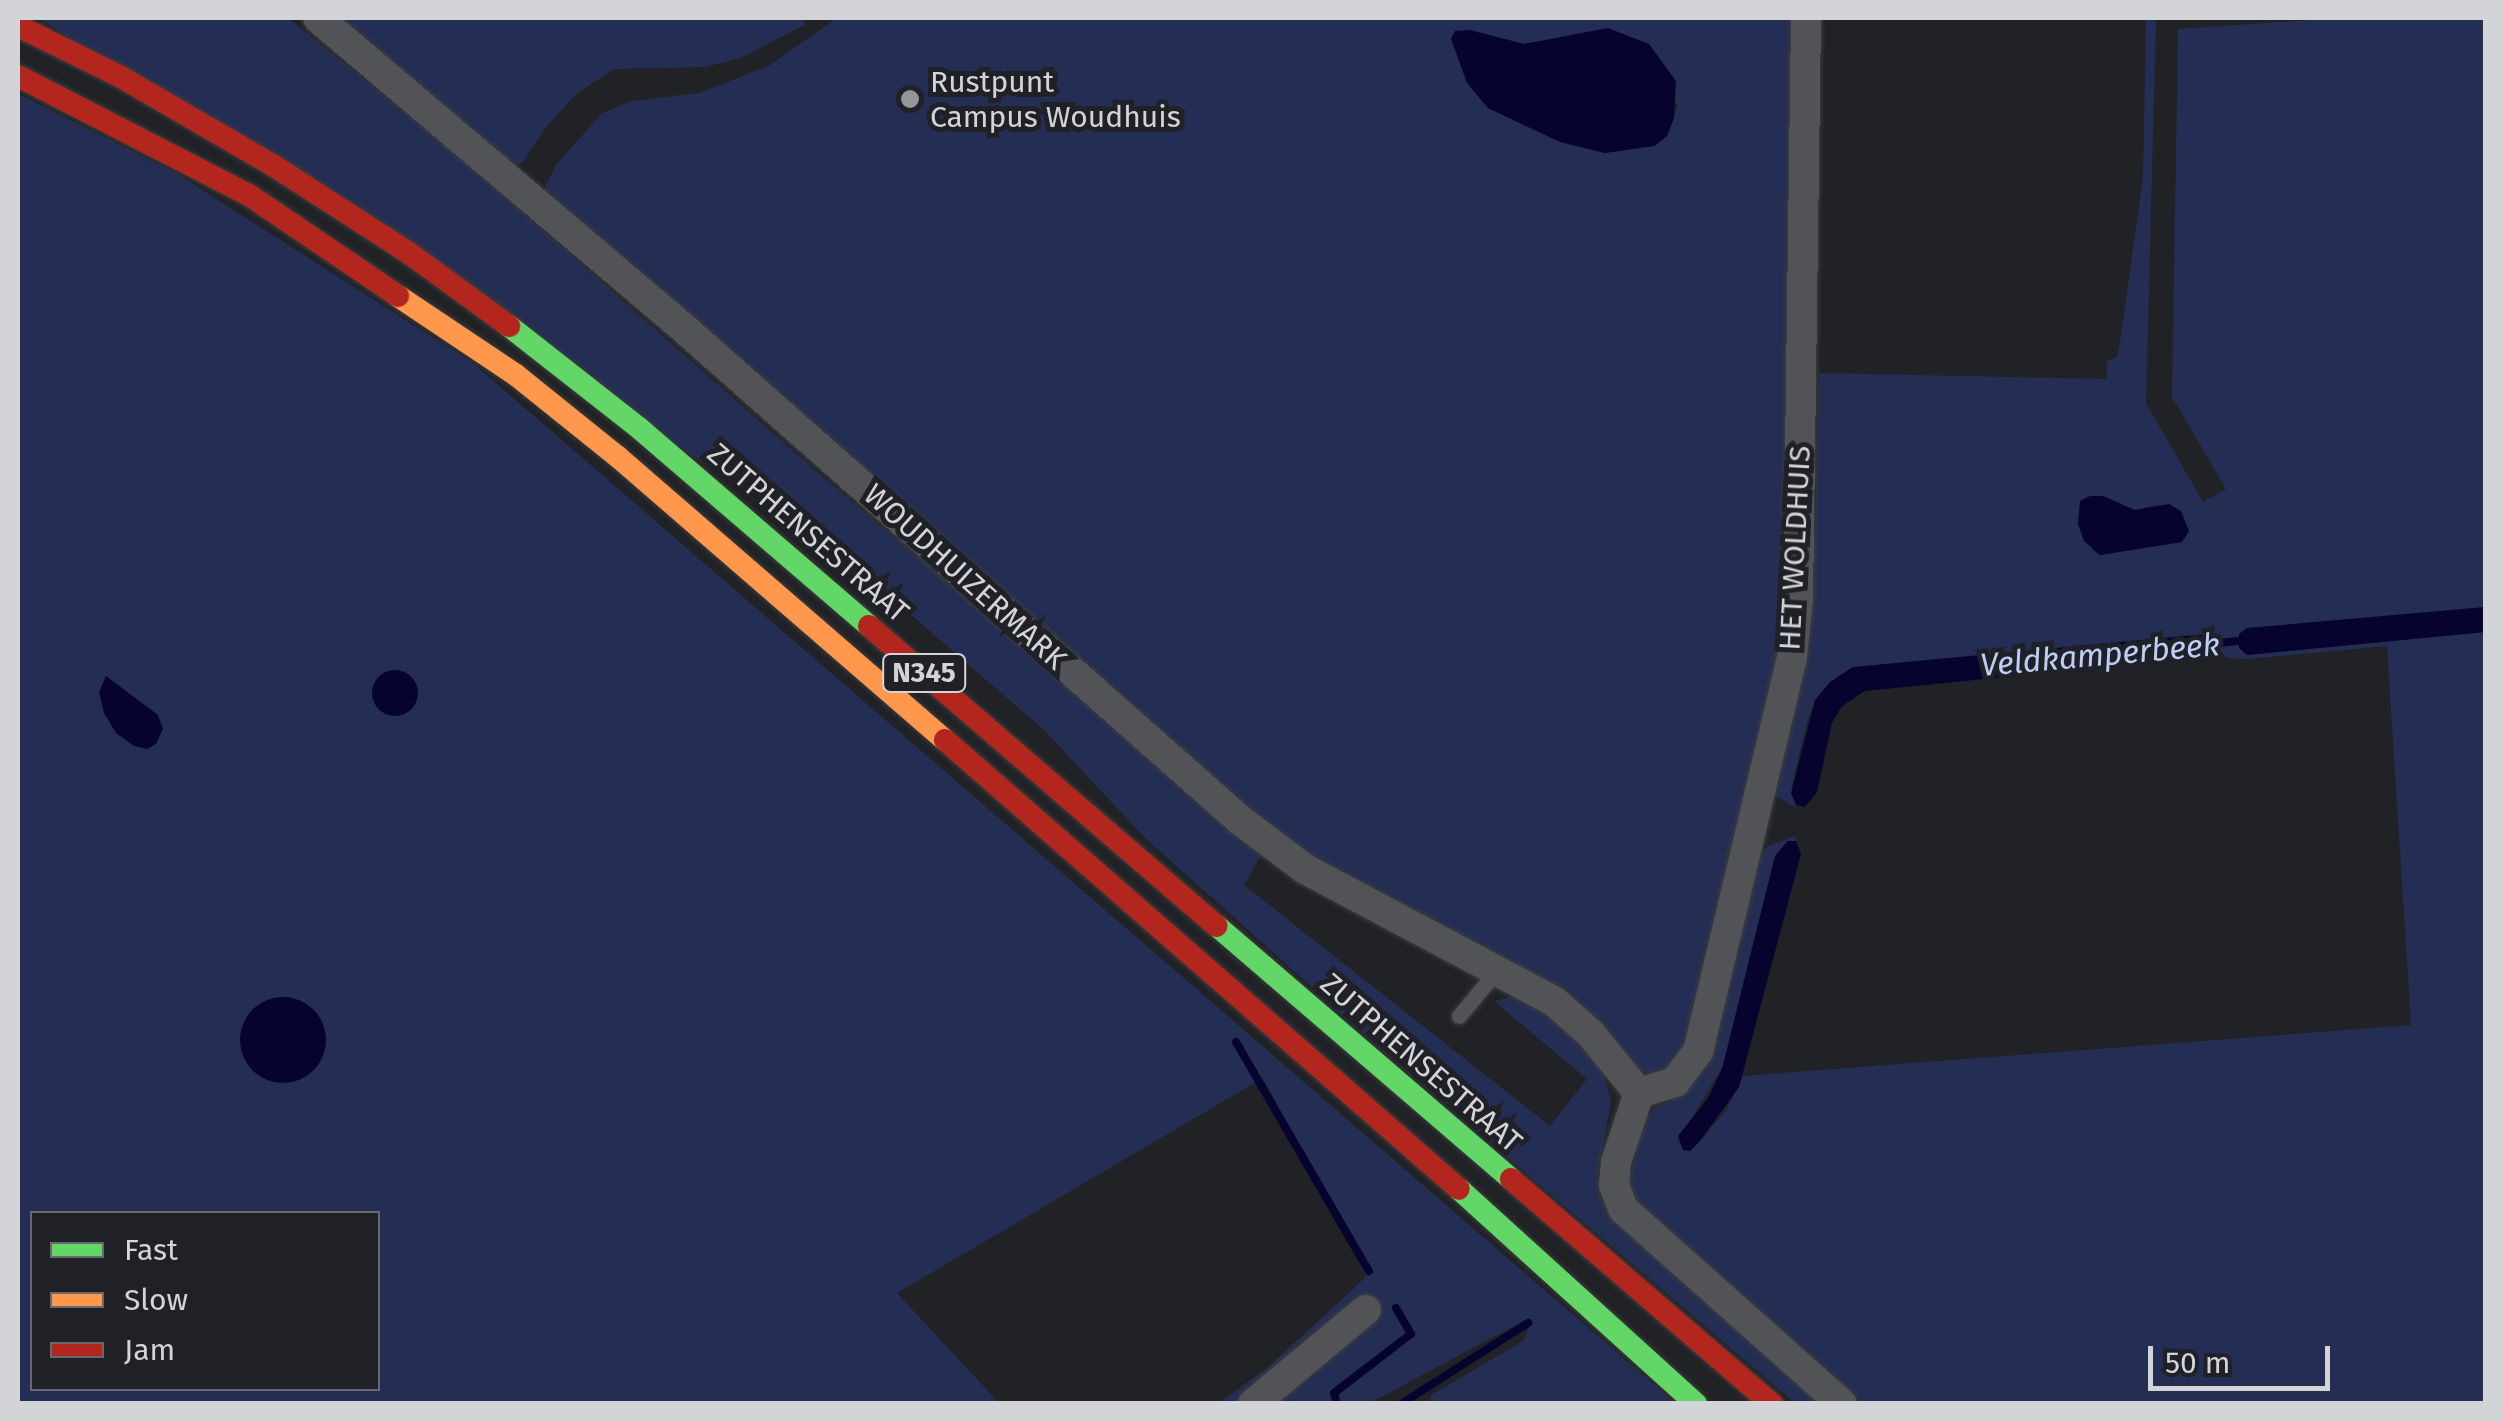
<!DOCTYPE html>
<style>
body{margin:0}
#map{position:relative;width:2503px;height:1421px;overflow:hidden;background:#212225;font-family:"Fira Sans",sans-serif}
div>[style]{position:absolute}
.green>*{inset:0;background:#242e54}
.water>*{inset:0;background:#06032f}
.round{border-radius:50%}
.stream>*{height:8px;margin:-4px;padding:0 4px;transform-origin:4px;border-radius:4px;background:#06032f}
.roads{filter:drop-shadow(0 0 2px #3b3c3e) drop-shadow(0 0 2px #3b3c3e)}
.lane>*{height:15px;margin:-7.5px;padding:0 7.5px;transform-origin:7.5px;border-radius:7.5px;background:#525356}
.street>*{height:30px;margin:-15px;padding:0 15px;transform-origin:15px;border-radius:15px;background:#525356}
.fast>*{height:22px;margin:-11px;padding:0 11px;transform-origin:11px;border-radius:11px;background:#63d668}
.slow>*{height:22px;margin:-11px;padding:0 11px;transform-origin:11px;border-radius:11px;background:#ff974d}
.jam>*{height:22px;margin:-11px;padding:0 11px;transform-origin:11px;border-radius:11px;background:#b3261e}
.dots>*{width:28px;height:28px;translate:-50% -50%;box-sizing:border-box;border:5px solid #1f2127;border-radius:50%}
span{translate:-50% -50%;white-space:nowrap;text-align:center;line-height:1.15;-webkit-text-stroke:10px #1f2127;paint-order:stroke}
.shield-label span{padding:2px 8px;background:#1f2127;border:2px solid;border-radius:8px;-webkit-text-stroke-width:0}
.shield-label{font-size:28px;color:#d3d4d8;font-weight:700}
.poi-label{font-size:30px;color:#d3d4d8}
.left{translate:0 -50%;text-align:left}
.street-label{font-size:30px;color:#d3d4d8}
.water-label{font-size:32px;color:#becdf5;font-style:italic}
.frame{position:absolute;inset:0;border:20px solid #d3d4d8;pointer-events:none}
.legend{position:absolute;left:30px;top:1211px;width:350px;height:180px;box-sizing:border-box;background:#1f2127;border:2px solid #67696e;margin:0;padding:12px 18px;list-style:none;font-size:30px;color:#d3d4d8}
.legend li{display:flex;align-items:center;gap:20px;height:50px}
.legend b{width:50px;border:2px solid #67696e}
.scale{position:absolute;left:2148px;top:1346px;width:182px;height:45px;box-sizing:border-box;border:5px solid #d3d4d8;border-top:0;padding-left:12px;font-size:30px;line-height:35px;white-space:nowrap;color:#d3d4d8;-webkit-text-stroke:8px #1f2127;paint-order:stroke}
</style>
<div id="map">
<div class="green">
<div style="clip-path:polygon(39px 18px,288px 18px,448px 147px,823px 477px,1264px 850px,1244px 885px,1550px 1126px,1587px 1079px,1494px 1001px,1525px 993px,1601px 1061px,1611px 1103px,1598px 1171px,1603px 1202px,1618px 1221px,1825px 1403px,1795px 1403px,1381px 1049px,1145px 838px,1045px 731px,752px 477px,716px 471px)"></div>
<div style="clip-path:polygon(331px 18px,801px 18px,806px 24px,741px 58px,704px 67px,614px 69px,576px 94px,547px 126px,523px 162px,512px 168px)"></div>
<div style="clip-path:polygon(evenodd,837px 18px,1793px 18px,1786px 612px,1776px 689px,1692px 1048px,1673px 1069px,1654px 1075px,1637px 1070px,1283px 843px,547px 198px,544px 189px,556px 165px,602px 113px,632px 101px,700px 93px,770px 65px,837px 18px,1470px 30px,1524px 44px,1557px 41px,1578px 33px,1678px 105px,1667px 136px,1655px 146px,1605px 153px,1560px 142px,1488px 108px,1451px 39px,1470px 30px)"></div>
<div style="clip-path:polygon(evenodd,2146px 18px,2156px 18px,2146px 403px,2203px 502px,2226px 489px,2172px 397px,2178px 29px,2341px 18px,2485px 18px,2485px 607px,2241px 632px,2247px 655px,2485px 632px,2485px 1403px,1857px 1403px,1657px 1227px,1640px 1207px,1629px 1181px,1644px 1121px,1655px 1108px,1686px 1093px,1704px 1064px,1751px 865px,1768px 846px,1796px 836px,1796px 841px,1787px 841px,1775px 856px,1724px 1064px,1677px 1143px,1700px 1141px,1727px 1109px,1743px 1076px,2411px 1025px,2387px 646px,2247px 659px,2201px 657px,2211px 640px,2206px 634px,1839px 675px,1815px 700px,1806px 725px,1792px 786px,1796px 808px,1768px 791px,1813px 604px,1819px 373px,2107px 379px,2107px 361px,2117px 357px,2120px 342px,2143px 178px,2146px 18px,2090px 496px,2135px 510px,2157px 505px,2189px 531px,2182px 542px,2100px 555px,2092px 550px,2090px 496px)"></div>
<div style="clip-path:polygon(evenodd,18px 94px,176px 173px,474px 364px,1675px 1403px,1429px 1403px,1431px 1395px,1523px 1341px,1530px 1325px,1525px 1320px,1370px 1403px,1276px 1403px,1259px 1389px,1237px 1403px,1219px 1403px,1267px 1368px,1366px 1277px,1263px 1078px,897px 1293px,999px 1403px,18px 1403px,18px 94px,284px 997px,306px 1003px,246px 1061px,241px 1038px,246px 1018px,253px 1009px,284px 997px,18px 94px,32px 1214px,378px 1214px,378px 1388px,32px 1388px,32px 1214px)"></div>
</div>
<div class="water">
<div style="clip-path:polygon(1608px 28px,1649px 44px,1676px 81px,1674px 118px,1667px 136px,1654px 146px,1605px 153px,1560px 142px,1488px 108px,1467px 83px,1451px 39px,1455px 31px,1470px 30px,1524px 44px)"></div>
<div style="clip-path:polygon(2090px 496px,2103px 496px,2135px 510px,2169px 504px,2181px 511px,2189px 531px,2182px 542px,2100px 555px,2084px 541px,2078px 524px,2080px 501px)"></div>
<div style="clip-path:polygon(2485px 607px,2485px 632px,2247px 655px,2239px 648px,2239px 634px,2247px 628px)"></div>
<div style="clip-path:polygon(2206px 634px,2214px 640px,2214px 649px,2201px 657px,1865px 691px,1842px 706px,1832px 723px,1817px 792px,1805px 807px,1796px 805px,1791px 793px,1815px 700px,1830px 682px,1853px 667px)"></div>
<div class="round" style="left:372px;top:670px;width:46px;height:46px"></div>
<div style="clip-path:polygon(106px 676px,158px 715px,163px 729px,156px 744px,147px 749px,134px 746px,116px 733px,104px 713px,99px 692px)"></div>
<div style="clip-path:polygon(1788px 841px,1796px 841px,1801px 854px,1739px 1087px,1700px 1141px,1690px 1151px,1683px 1150px,1678px 1136px,1708px 1098px,1722px 1069px,1775px 856px)"></div>
<div class="round" style="left:240px;top:997px;width:86px;height:86px"></div>
</div>
<div class="stream">
<div style="left:2207px;top:644px;width:41px;rotate:-5.6deg"></div>
<div style="left:1236px;top:1042px;width:265px;rotate:59.9deg"></div>
<div style="left:1337px;top:1404px;width:11px;rotate:-105deg"></div>
<div style="left:1334px;top:1393px;width:97px;rotate:-37.5deg"></div>
<div style="left:1411px;top:1334px;width:30px;rotate:-120deg"></div>
<div style="left:1401px;top:1404px;width:151px;rotate:-32.5deg"></div>
</div>
<div class="roads">
<div class="lane">
<div style="left:1459px;top:1016px;width:62px;rotate:-50.2deg"></div>
</div>
<div class="street">
<div style="left:318px;top:18px;width:485px;rotate:40.3deg"></div>
<div style="left:688px;top:332px;width:737px;rotate:41.48deg"></div>
<div style="left:1240px;top:820px;width:81px;rotate:37deg"></div>
<div style="left:1305px;top:869px;width:283px;rotate:28deg"></div>
<div style="left:1555px;top:1002px;width:47px;rotate:41.5deg"></div>
<div style="left:1590px;top:1033px;width:77px;rotate:50.8deg"></div>
<div style="left:1639px;top:1093px;width:38px;rotate:-17deg"></div>
<div style="left:1675px;top:1082px;width:38px;rotate:-53deg"></div>
<div style="left:1698px;top:1052px;width:406px;rotate:-76.6deg"></div>
<div style="left:1792px;top:657px;width:58px;rotate:-84.1deg"></div>
<div style="left:1798px;top:599px;width:581px;rotate:-89.21deg"></div>
<div style="left:1639px;top:1093px;width:73px;rotate:108.4deg"></div>
<div style="left:1616px;top:1162px;width:23px;rotate:95deg"></div>
<div style="left:1614px;top:1185px;width:26px;rotate:69deg"></div>
<div style="left:1623px;top:1209px;width:293px;rotate:41.7deg"></div>
<div style="left:1253px;top:1404px;width:147px;rotate:-39.8deg"></div>
</div>
<div class="fast">
<div style="left:509px;top:326px;width:165px;rotate:38.1deg"></div>
<div style="left:639px;top:428px;width:303px;rotate:40.7deg"></div>
<div style="left:1217px;top:926px;width:388px;rotate:40.7deg"></div>
<div style="left:1459px;top:1189px;width:320px;rotate:42.2deg"></div>
</div>
<div class="slow">
<div style="left:398px;top:296px;width:142px;rotate:33.8deg"></div>
<div style="left:516px;top:375px;width:131px;rotate:38.8deg"></div>
<div style="left:618px;top:457px;width:432px;rotate:40.9deg"></div>
</div>
<div class="jam">
<div style="left:18px;top:26px;width:115px;rotate:26.3deg"></div>
<div style="left:121px;top:77px;width:177px;rotate:30.2deg"></div>
<div style="left:274px;top:166px;width:161px;rotate:32.8deg"></div>
<div style="left:409px;top:253px;width:124px;rotate:36.1deg"></div>
<div style="left:18px;top:76px;width:260px;rotate:27.3deg"></div>
<div style="left:249px;top:195px;width:180px;rotate:34.1deg"></div>
<div style="left:869px;top:626px;width:459px;rotate:40.8deg"></div>
<div style="left:945px;top:740px;width:682px;rotate:41.14deg"></div>
<div style="left:1511px;top:1179px;width:345px;rotate:40.8deg"></div>
</div>
</div>
<div class="dots">
<div style="left:910px;top:99px;background:#959699"></div>
</div>
<div class="shield-label">
<span style="left:924px;top:673px">N345</span>
</div>
<div class="poi-label">
<span class="left" style="left:930px;top:99px">Rustpunt<br>Campus Woudhuis</span>
</div>
<div class="street-label">
<span style="left:808px;top:533px;rotate:41deg">ZUTPHENSESTRAAT</span>
<span style="left:1795px;top:548px;rotate:-87deg">HET WOLDHUIS</span>
<span style="left:965px;top:577px;rotate:42deg">WOUDHUIZERMARK</span>
<span style="left:1421px;top:1063px;rotate:41deg">ZUTPHENSESTRAAT</span>
</div>
<div class="water-label">
<span style="left:2100px;top:655px;rotate:-5deg">Veldkamperbeek</span>
</div>
<div class="frame"></div>
<ul class="legend">
<li><b style="height:12px;background:#63d668"></b>Fast</li>
<li><b style="height:12px;background:#ff974d"></b>Slow</li>
<li><b style="height:12px;background:#b3261e"></b>Jam</li>
</ul>
<div class="scale">50 m</div>
</div>
